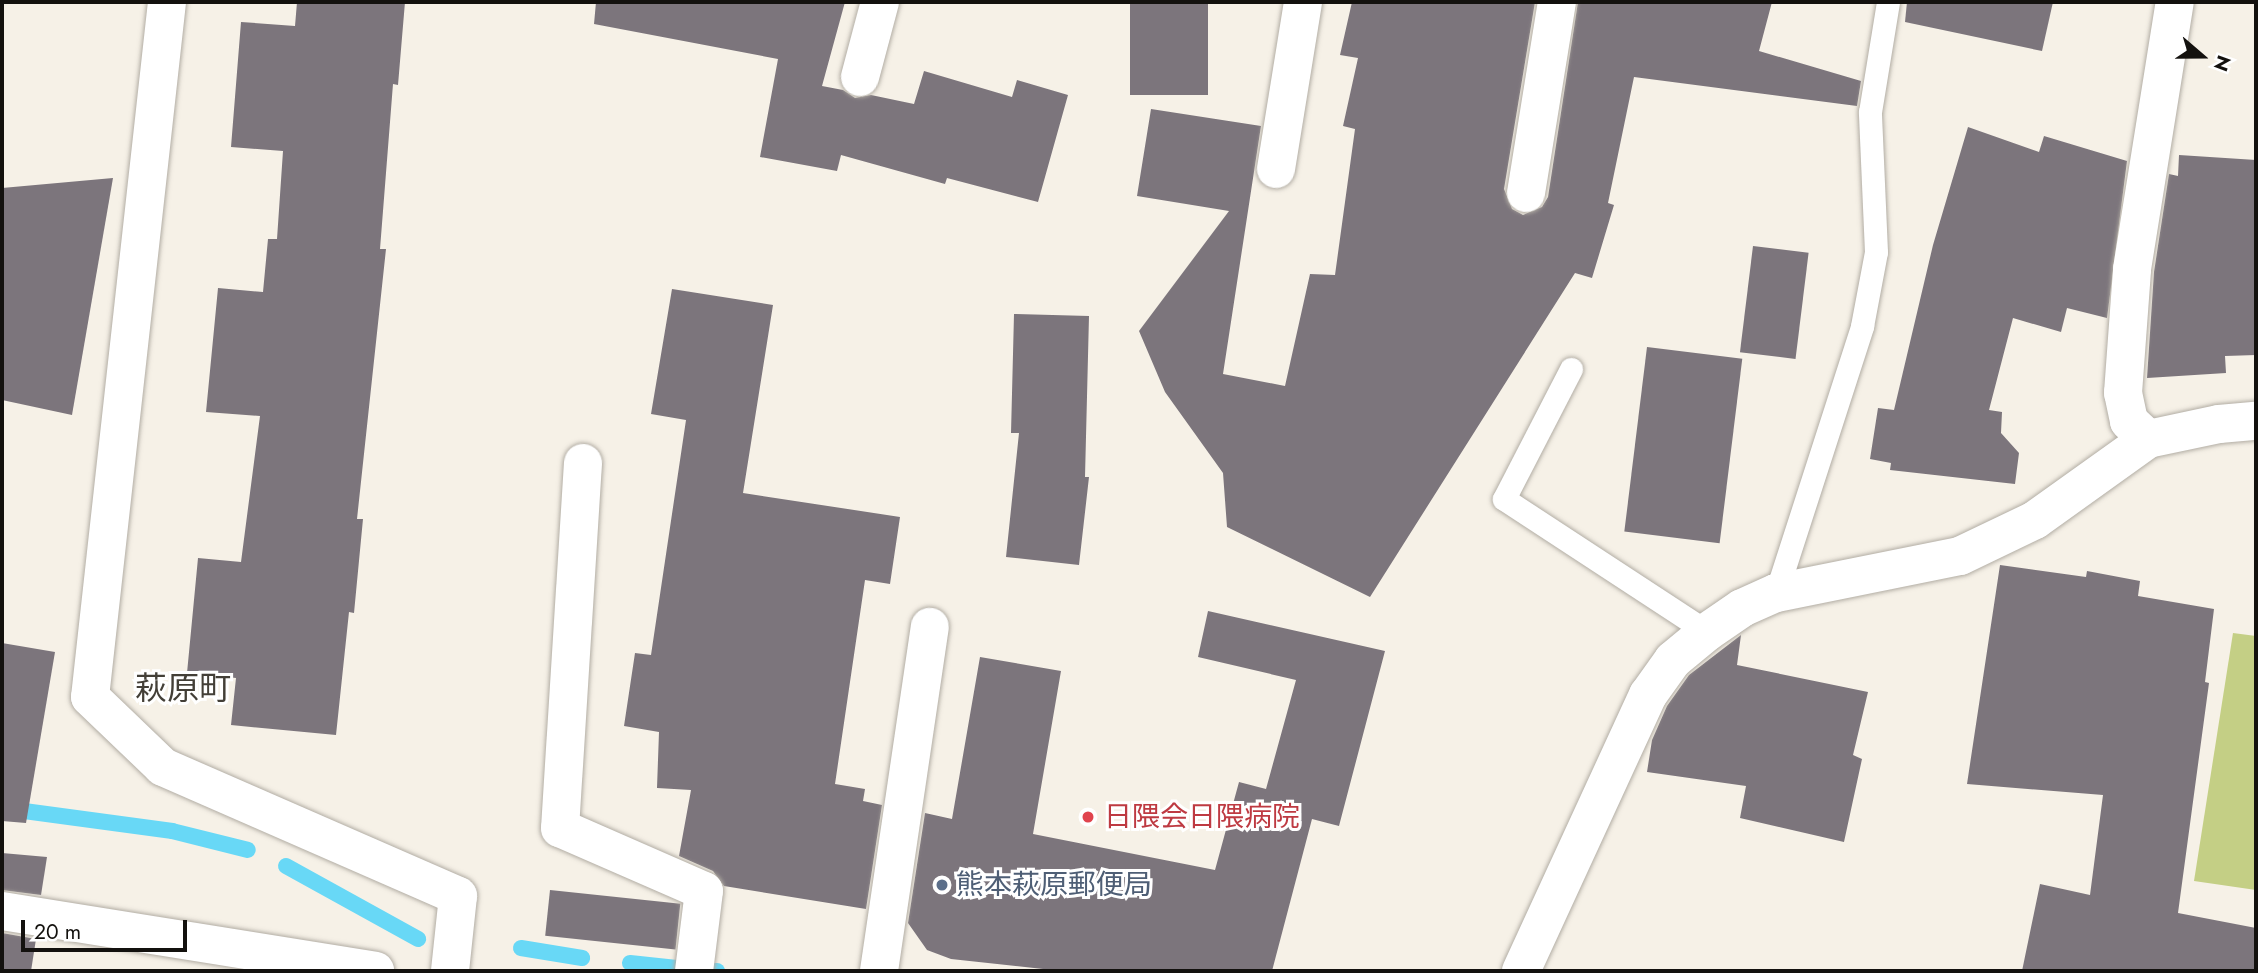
<!DOCTYPE html>
<meta charset="utf-8">
<style>
body{margin:0}
#map{position:relative;width:2258px;height:973px;overflow:hidden;background:#f6f1e7;font-family:Jost,"Noto Sans JP",sans-serif}
div>[style]{position:absolute}
.green>*{inset:0;background:#c4cf85}
.stream>*{height:16px;margin:-8px;padding:0 8px;transform-origin:8px;border-radius:8px;background:#68d8f6}
.building>*{inset:0;background:#7c757c;transform-origin:0 0}
.roads{filter:drop-shadow(0 0 2px #b2ada4) drop-shadow(0 0 2px #b2ada4)}
.service>*{height:23px;margin:-11.5px;padding:0 11.5px;transform-origin:11.5px;border-radius:11.5px;background:#fff}
.minor>*{height:38px;margin:-19px;padding:0 19px;transform-origin:19px;border-radius:19px;background:#fff}
.secondary>*{height:38px;margin:-19px;padding:0 19px;transform-origin:19px;border-radius:19px;background:#fff}
.dots>*{width:19px;height:19px;translate:-50% -50%;box-sizing:border-box;border:4px solid #fff;border-radius:50%}
span{translate:-50% -50%;white-space:nowrap;text-align:center;line-height:1.15;-webkit-text-stroke:6px #fff;paint-order:stroke}
.health-label{font-size:28px;color:#be3a42}
.left{translate:0 -50%;text-align:left}
.service-label{font-size:28px;color:#4e5e75}
.quarter-label{font-size:32px;color:#433f37}
.frame{position:absolute;inset:0;border:4px solid #13110e;pointer-events:none}
.north{position:absolute;left:2167px;top:21px;width:70px;height:70px;-webkit-text-stroke:5px #fff;paint-order:stroke;rotate:110deg;font-size:19px;font-weight:700;line-height:28px;text-align:center;color:#13110e}
.north::after{content:'';display:block;margin:auto;width:24px;height:32px;background:#13110e;clip-path:polygon(50% 0,100% 100%,50% 72%,0 100%)}
.scale{position:absolute;left:21px;top:920px;width:166px;height:32px;box-sizing:border-box;border:4px solid #13110e;border-top:0;padding-left:9px;font-size:21px;line-height:24px;white-space:nowrap;color:#13110e;-webkit-text-stroke:5px #fff;paint-order:stroke}
</style>
<div id="map">
<div class="green">
<div style="clip-path:polygon(2233px 633px,2256px 636px,2256px 890px,2194px 881px)"></div>
</div>
<div class="stream">
<div style="left:2px;top:808px;width:172px;rotate:7.7deg"></div>
<div style="left:172px;top:831px;width:78px;rotate:14deg"></div>
<div style="left:286px;top:866px;width:151px;rotate:28.9deg"></div>
<div style="left:521px;top:948px;width:62px;rotate:9.3deg"></div>
<div style="left:630px;top:963px;width:47px;rotate:6.1deg"></div>
<div style="left:715px;top:971px;width:2px"></div>
</div>
<div class="building">
<div style="clip-path:polygon(297px 2px,405px 2px,398px 85px,393px 84px,380px 249px,386px 249px,357px 519px,363px 519px,354px 613px,349px 612px,336px 735px,231px 725px,236px 678px,187px 673px,198px 558px,241px 562px,260px 416px,206px 412px,218px 288px,263px 292px,268px 239px,277px 239px,283px 151px,231px 147px,241px 22px,295px 26px)"></div>
<div style="clip-path:polygon(596px 2px,845px 2px,822px 86px,843px 90px,855px 98px,871px 95px,914px 104px,924px 71px,1012px 97px,1017px 80px,1068px 95px,1038px 202px,947px 178px,945px 184px,841px 155px,837px 171px,760px 157px,778px 59px,594px 24px)"></div>
<div style="left:1130px;top:2px;width:78px;height:93px"></div>
<div style="clip-path:polygon(1352px 2px,1535px 2px,1504px 189px,1512px 209px,1523px 215px,1542px 207px,1548px 197px,1578px 2px,1772px 2px,1759px 51px,1861px 81px,1857px 106px,1634px 77px,1608px 203px,1614px 205px,1592px 278px,1575px 273px,1370px 597px,1227px 527px,1223px 473px,1165px 392px,1139px 331px,1229px 211px,1137px 196px,1151px 109px,1261px 126px,1223px 374px,1285px 386px,1310px 274px,1335px 275px,1355px 129px,1343px 126px,1358px 58px,1340px 55px)"></div>
<div style="clip-path:polygon(1907px 2px,2053px 2px,2042px 51px,1905px 22px)"></div>
<div style="clip-path:polygon(1968px 127px,2039px 152px,2044px 136px,2127px 161px,2107px 318px,2067px 308px,2061px 332px,2013px 318px,1989px 410px,2002px 412px,2001px 433px,2019px 453px,2015px 484px,1890px 470px,1891px 463px,1870px 459px,1878px 408px,1894px 410px,1933px 245px)"></div>
<div style="clip-path:polygon(2179px 155px,2256px 160px,2256px 355px,2225px 356px,2226px 373px,2147px 378px,2154px 272px,2169px 174px,2178px 176px)"></div>
<div style="clip-path:polygon(113px 178px,72px 415px,2px 400px,2px 188px)"></div>
<div style="left:1753px;top:246px;width:56px;height:107px;rotate:7deg"></div>
<div style="clip-path:polygon(672px 289px,773px 305px,743px 493px,900px 517px,890px 584px,865px 580px,835px 784px,865px 789px,863px 801px,882px 805px,866px 909px,724px 886px,713px 871px,679px 856px,691px 790px,657px 788px,659px 732px,624px 726px,635px 653px,651px 655px,686px 420px,651px 414px)"></div>
<div style="clip-path:polygon(1014px 314px,1089px 316px,1085px 477px,1089px 477px,1079px 565px,1006px 557px,1019px 433px,1011px 433px)"></div>
<div style="left:1647px;top:347px;width:96px;height:186px;rotate:7deg"></div>
<div style="clip-path:polygon(2000px 565px,2086px 577px,2087px 571px,2140px 581px,2138px 596px,2214px 609px,2205px 682px,2209px 683px,2178px 913px,2256px 928px,2256px 971px,2022px 971px,2040px 884px,2090px 895px,2103px 795px,1967px 784px)"></div>
<div style="clip-path:polygon(1208px 611px,1385px 651px,1339px 826px,1312px 819px,1272px 971px,1061px 971px,951px 959px,927px 950px,908px 923px,925px 813px,952px 819px,980px 657px,1061px 671px,1033px 834px,1215px 870px,1239px 782px,1266px 789px,1296px 680px,1198px 657px)"></div>
<div style="clip-path:polygon(1741px 635px,1737px 665px,1868px 692px,1853px 755px,1862px 759px,1844px 842px,1740px 818px,1746px 786px,1647px 772px,1652px 740px,1667px 706px,1689px 675px)"></div>
<div style="clip-path:polygon(2px 643px,55px 652px,26px 823px,2px 821px)"></div>
<div style="clip-path:polygon(2px 853px,47px 857px,41px 895px,2px 890px)"></div>
<div style="left:550px;top:890px;width:131px;height:46px;rotate:6deg"></div>
<div style="clip-path:polygon(2px 933px,36px 939px,31px 971px,2px 971px)"></div>
</div>
<div class="roads">
<div class="service">
<div style="left:1571px;top:369px;width:146px;rotate:117.3deg"></div>
<div style="left:1504px;top:499px;width:243px;rotate:33.2deg"></div>
<div style="left:1776px;top:593px;width:281px;rotate:-72.1deg"></div>
<div style="left:1862px;top:326px;width:75px;rotate:-79.3deg"></div>
<div style="left:1876px;top:252px;width:140px;rotate:-92.5deg"></div>
<div style="left:1870px;top:112px;width:111px;rotate:-80.7deg"></div>
</div>
<div class="minor">
<div style="left:167px;top:2px;width:699px;rotate:96.32deg"></div>
<div style="left:90px;top:697px;width:101px;rotate:43.8deg"></div>
<div style="left:163px;top:767px;width:322px;rotate:23.6deg"></div>
<div style="left:458px;top:896px;width:75px;rotate:96.1deg"></div>
<div style="left:860px;top:77px;width:78px;rotate:-75.1deg"></div>
<div style="left:1276px;top:169px;width:169px;rotate:-80.8deg"></div>
<div style="left:1526px;top:193px;width:193px;rotate:-80.8deg"></div>
<div style="left:2148px;top:439px;width:26px;rotate:-137deg"></div>
<div style="left:2129px;top:421px;width:29px;rotate:-102deg"></div>
<div style="left:2123px;top:393px;width:124px;rotate:-85.8deg"></div>
<div style="left:2132px;top:269px;width:270px;rotate:-80.9deg"></div>
<div style="left:583px;top:463px;width:366px;rotate:93.6deg"></div>
<div style="left:560px;top:828px;width:157px;rotate:23.6deg"></div>
<div style="left:704px;top:891px;width:81px;rotate:97.1deg"></div>
<div style="left:879px;top:971px;width:348px;rotate:-81.6deg"></div>
<div style="left:1521px;top:971px;width:304px;rotate:-65.3deg"></div>
<div style="left:1648px;top:695px;width:43px;rotate:-54.5deg"></div>
<div style="left:1673px;top:660px;width:44px;rotate:-39.5deg"></div>
<div style="left:1707px;top:632px;width:42px;rotate:-34.4deg"></div>
<div style="left:1742px;top:608px;width:37px;rotate:-24deg"></div>
<div style="left:1776px;top:593px;width:188px;rotate:-11.4deg"></div>
<div style="left:1960px;top:556px;width:83px;rotate:-25.6deg"></div>
<div style="left:2035px;top:520px;width:139px;rotate:-35.6deg"></div>
<div style="left:2148px;top:439px;width:73px;rotate:-11.9deg"></div>
<div style="left:2219px;top:424px;width:37px;rotate:-5deg"></div>
</div>
<div class="secondary">
<div style="left:2px;top:911px;width:378px;rotate:9.1deg"></div>
</div>
</div>
<div class="dots">
<div style="left:1088px;top:817px;background:#e0444e"></div>
<div style="left:942px;top:885px;background:#5c6f8a"></div>
</div>
<div class="health-label">
<span class="left" style="left:1104px;top:817px">日隈会日隈病院</span>
</div>
<div class="service-label">
<span class="left" style="left:956px;top:885px">熊本萩原郵便局</span>
</div>
<div class="quarter-label">
<span style="left:183px;top:688px">萩原町</span>
</div>
<div class="frame"></div>
<div class="north">N</div>
<div class="scale">20 m</div>
</div>
